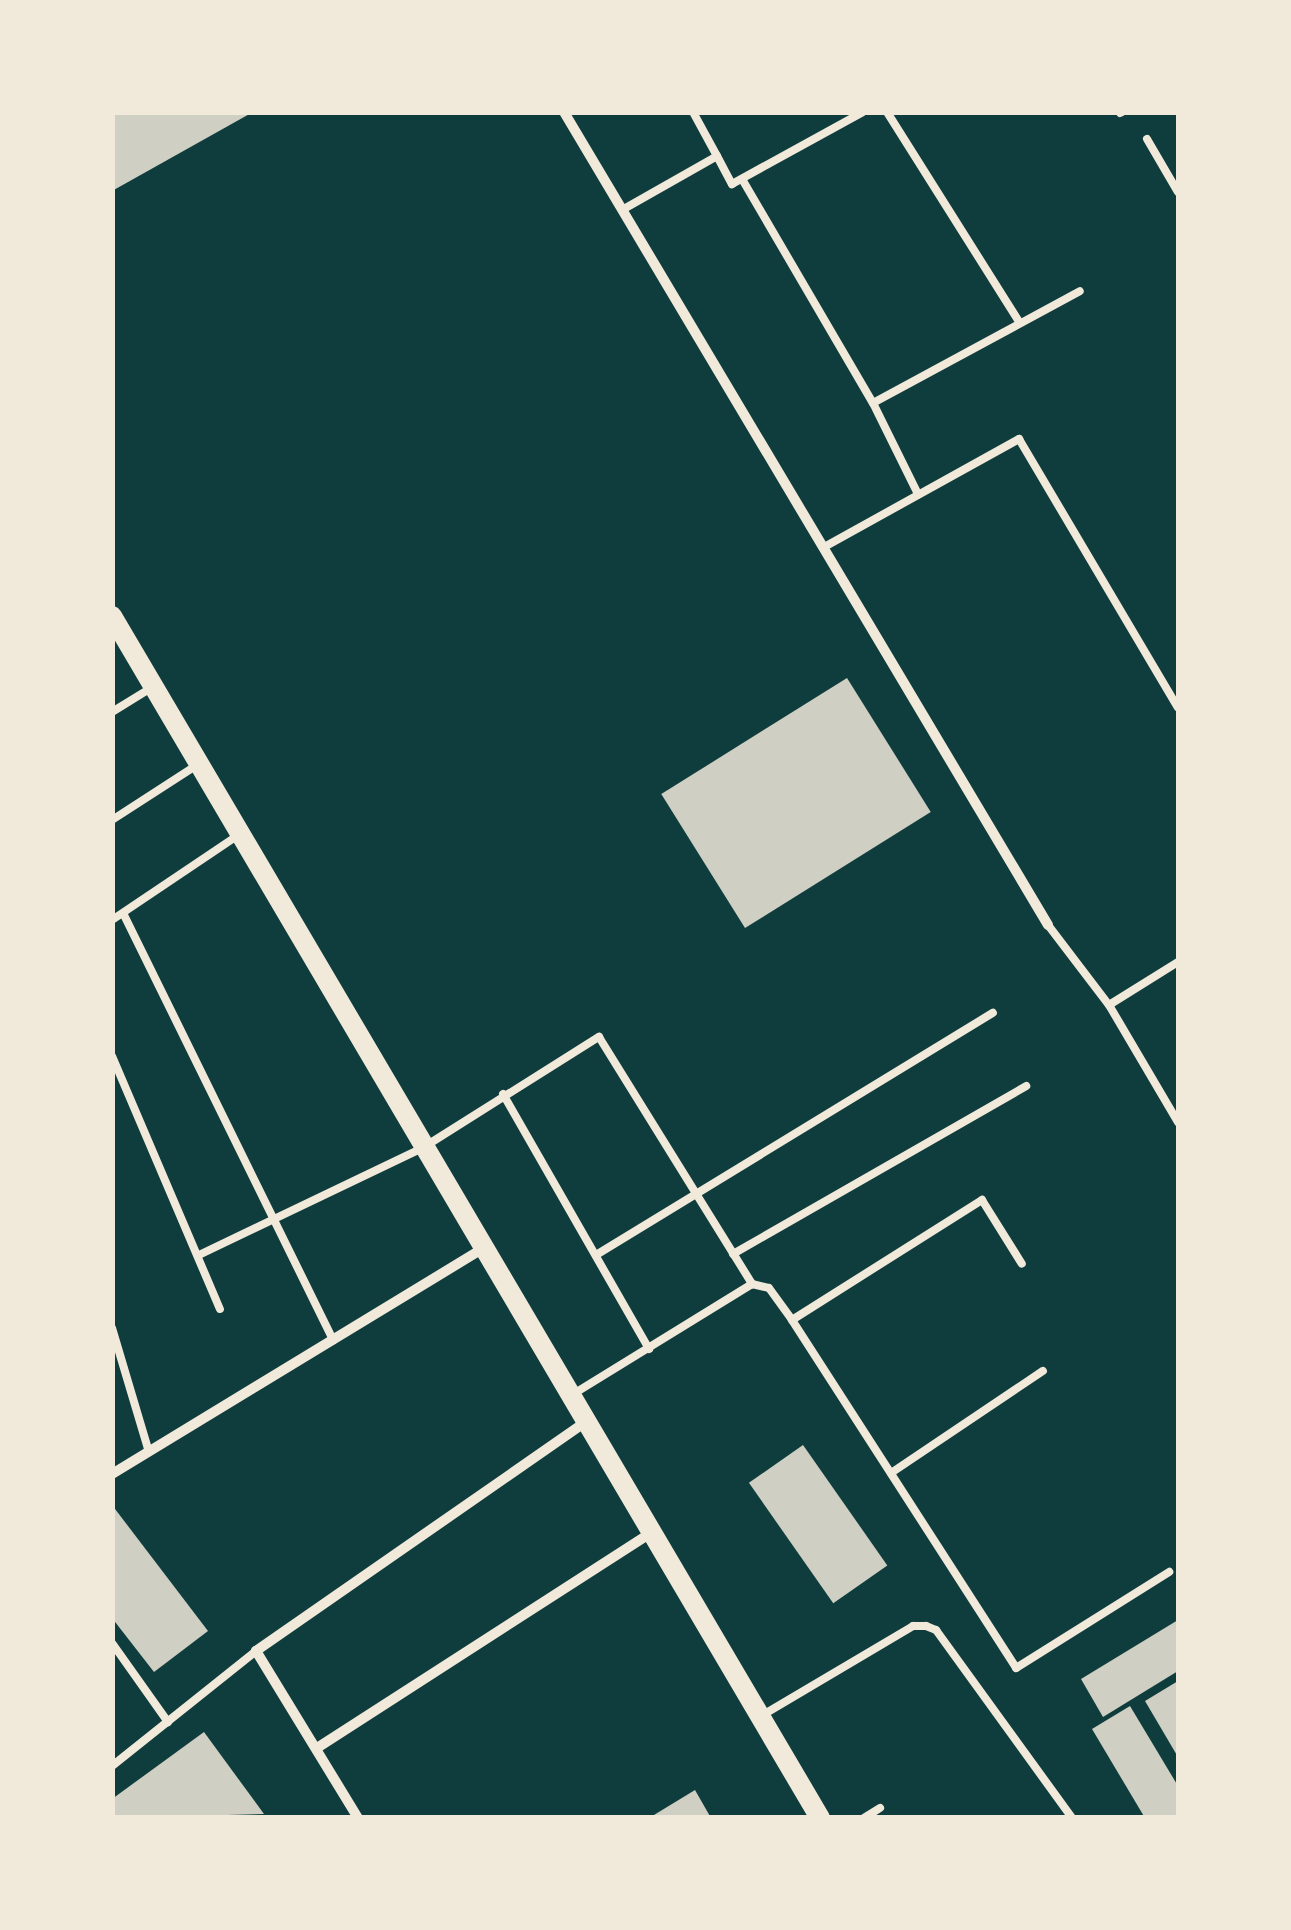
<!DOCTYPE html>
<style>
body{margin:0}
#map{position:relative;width:1291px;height:1930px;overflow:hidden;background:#0f3d3e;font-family:Helvetica,sans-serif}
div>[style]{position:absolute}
.building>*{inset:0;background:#cfcfc3;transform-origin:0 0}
.service>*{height:8px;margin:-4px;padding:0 4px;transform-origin:4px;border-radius:4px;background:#f1e9da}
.minor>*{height:10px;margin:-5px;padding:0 5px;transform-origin:5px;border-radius:5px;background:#f1e9da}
.secondary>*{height:20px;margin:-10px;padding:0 10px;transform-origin:10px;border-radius:10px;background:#f1e9da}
span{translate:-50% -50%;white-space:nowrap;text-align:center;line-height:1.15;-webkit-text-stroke:9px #f1e9da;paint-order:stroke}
.frame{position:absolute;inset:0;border:115px solid #f1e9da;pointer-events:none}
</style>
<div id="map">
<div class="building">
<div style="clip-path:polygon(112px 112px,253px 112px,112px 191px)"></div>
<div style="left:847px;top:678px;width:158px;height:219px;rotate:58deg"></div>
<div style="left:803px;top:1445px;width:147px;height:66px;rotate:55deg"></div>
<div style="clip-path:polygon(112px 1505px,208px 1631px,154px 1672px,112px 1618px)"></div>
<div style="clip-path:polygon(1178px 1620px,1178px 1671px,1103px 1717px,1081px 1679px)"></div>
<div style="clip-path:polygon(1178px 1681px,1178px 1757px,1145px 1701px)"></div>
<div style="clip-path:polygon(1130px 1706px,1178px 1786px,1178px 1818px,1145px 1818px,1092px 1729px)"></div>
<div style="clip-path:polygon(204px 1732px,264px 1814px,112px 1818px,112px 1799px)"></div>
<div style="clip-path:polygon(695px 1790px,711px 1818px,649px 1818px)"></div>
</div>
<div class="service">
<div style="left:887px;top:112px;width:248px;rotate:57.8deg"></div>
<div style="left:1120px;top:113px;width:2px;rotate:-27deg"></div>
<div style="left:1147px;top:139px;width:61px;rotate:59.7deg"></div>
<div style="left:717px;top:156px;width:32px;rotate:62deg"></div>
<div style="left:732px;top:184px;width:149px;rotate:-28.8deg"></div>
<div style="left:742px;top:179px;width:259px;rotate:59.7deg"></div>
<div style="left:873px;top:403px;width:102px;rotate:63.7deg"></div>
<div style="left:622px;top:210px;width:109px;rotate:-29.6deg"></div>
<div style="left:717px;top:156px;width:50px;rotate:-118.6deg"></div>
<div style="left:873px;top:403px;width:235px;rotate:-28.4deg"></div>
<div style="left:826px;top:546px;width:221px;rotate:-29deg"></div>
<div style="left:1019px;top:439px;width:312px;rotate:59.4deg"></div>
<div style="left:112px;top:712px;width:46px;rotate:-31.6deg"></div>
<div style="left:112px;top:820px;width:101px;rotate:-32.9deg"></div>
<div style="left:124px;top:915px;width:474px;rotate:63.8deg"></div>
<div style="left:112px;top:920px;width:151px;rotate:-33.9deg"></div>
<div style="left:1048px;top:925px;width:101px;rotate:52.7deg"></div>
<div style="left:1109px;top:1005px;width:136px;rotate:59.5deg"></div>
<div style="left:1109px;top:1005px;width:81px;rotate:-31.9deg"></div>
<div style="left:112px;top:1056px;width:275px;rotate:66.9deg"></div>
<div style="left:503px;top:1094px;width:294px;rotate:60.2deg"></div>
<div style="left:201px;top:1254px;width:247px;rotate:-25.6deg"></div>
<div style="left:424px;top:1147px;width:207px;rotate:-32.2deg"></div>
<div style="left:599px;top:1037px;width:291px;rotate:58.2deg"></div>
<div style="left:752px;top:1284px;width:210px;rotate:148.4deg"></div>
<div style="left:733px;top:1254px;width:338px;rotate:-29.8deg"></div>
<div style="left:596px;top:1255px;width:465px;rotate:-31.4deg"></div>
<div style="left:752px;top:1284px;width:17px;rotate:13deg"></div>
<div style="left:769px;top:1288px;width:39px;rotate:54deg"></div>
<div style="left:792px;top:1320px;width:414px;rotate:57.2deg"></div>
<div style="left:1016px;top:1668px;width:181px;rotate:-32.1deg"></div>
<div style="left:792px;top:1320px;width:225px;rotate:-32.3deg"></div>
<div style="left:982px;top:1200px;width:75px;rotate:58deg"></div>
<div style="left:112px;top:1328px;width:129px;rotate:73.4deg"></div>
<div style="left:891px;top:1473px;width:183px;rotate:-33.9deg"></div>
<div style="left:112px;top:1643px;width:97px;rotate:54.7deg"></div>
<div style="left:761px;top:1716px;width:177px;rotate:-30.6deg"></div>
<div style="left:913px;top:1626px;width:13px"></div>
<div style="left:926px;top:1626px;width:11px;rotate:22deg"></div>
<div style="left:936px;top:1630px;width:232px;rotate:54.1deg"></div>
<div style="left:112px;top:1766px;width:184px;rotate:-38.6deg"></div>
<div style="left:864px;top:1818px;width:19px;rotate:-32deg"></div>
</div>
<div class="minor">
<div style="left:564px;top:112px;width:946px;rotate:59.23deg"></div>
<div style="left:112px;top:1474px;width:433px;rotate:-31.3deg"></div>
<div style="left:317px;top:1748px;width:397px;rotate:-32.8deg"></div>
<div style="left:358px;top:1818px;width:196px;rotate:-121.4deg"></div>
<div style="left:256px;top:1651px;width:401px;rotate:-34.8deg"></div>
</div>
<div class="secondary">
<div style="left:112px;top:616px;width:1395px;rotate:59.5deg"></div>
</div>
<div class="frame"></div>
</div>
